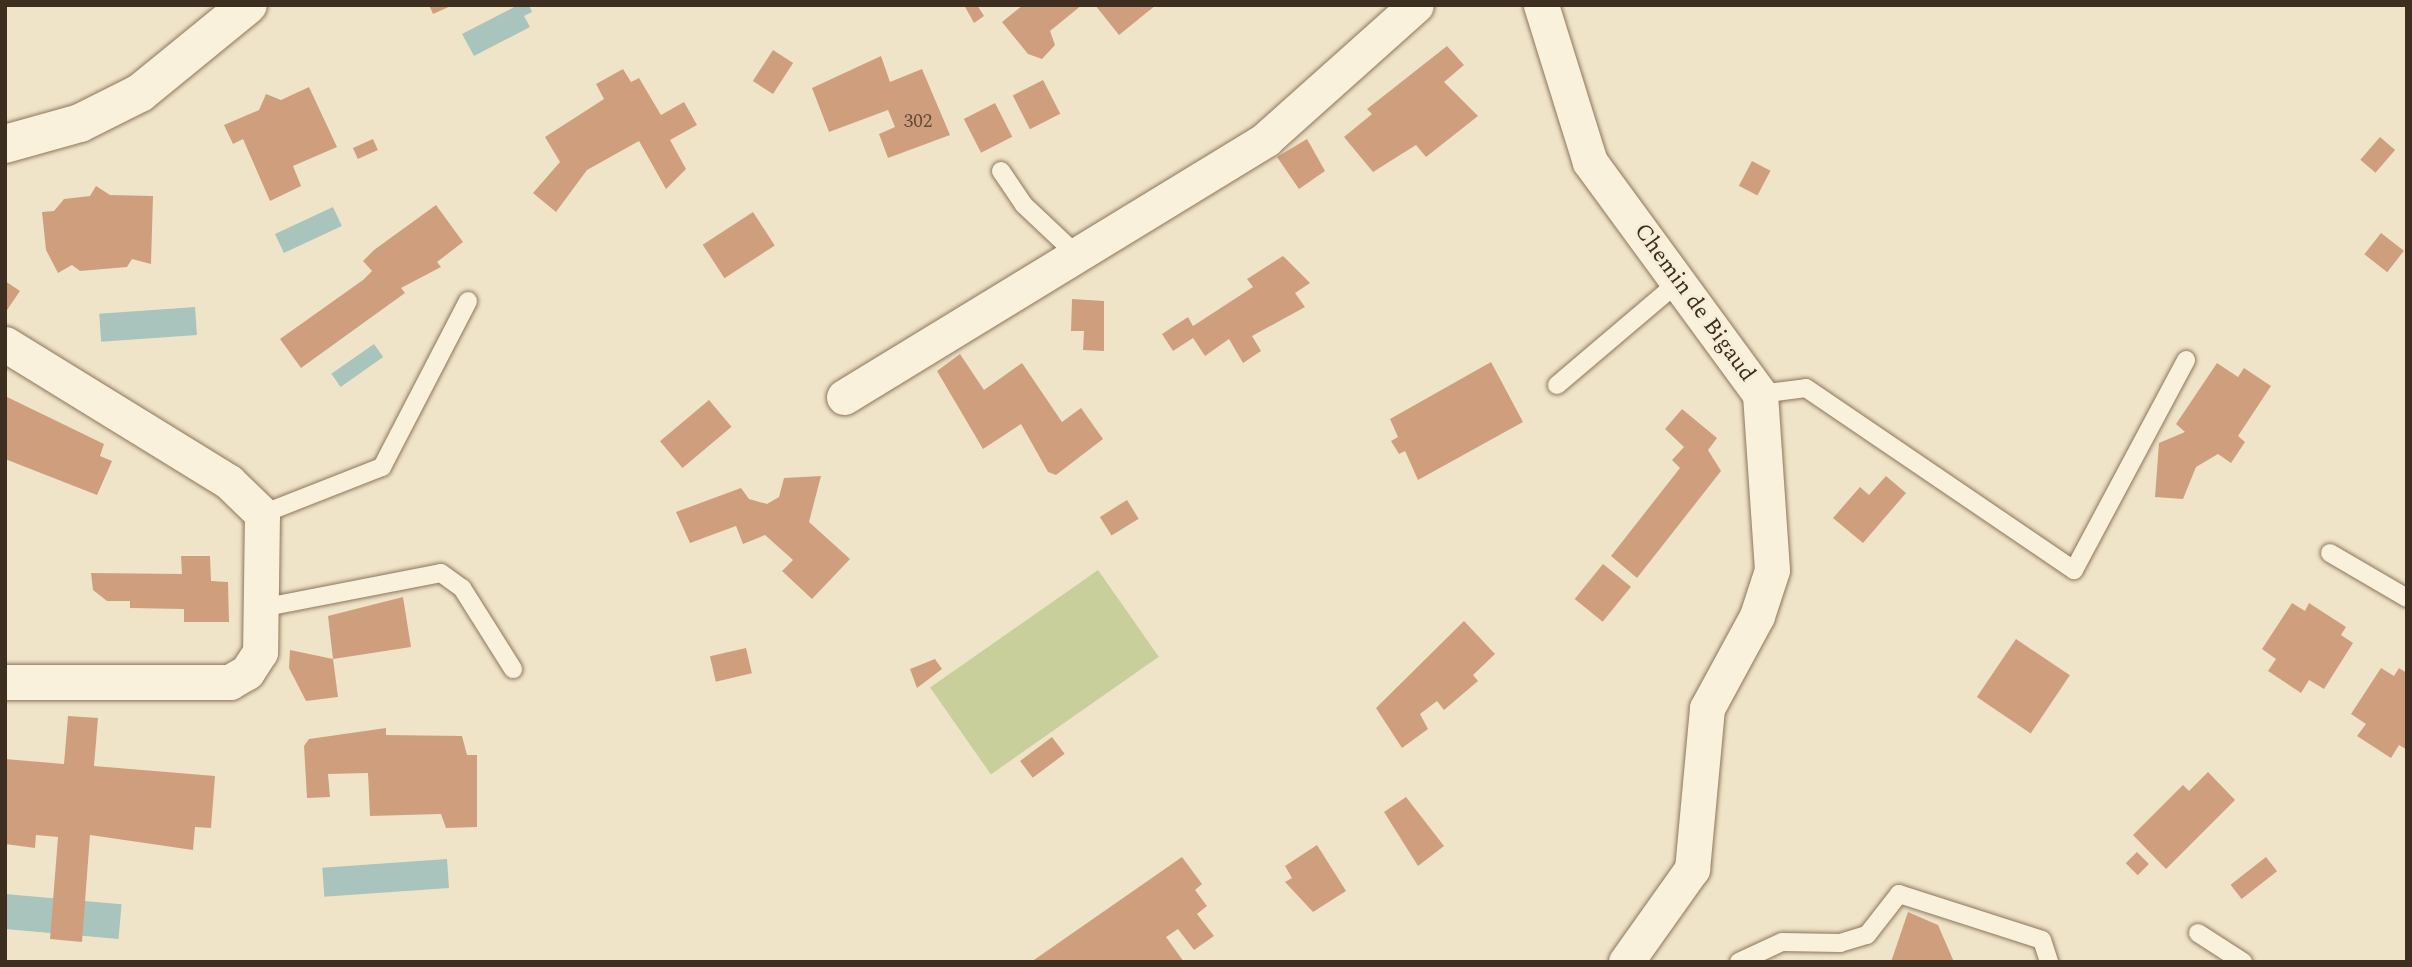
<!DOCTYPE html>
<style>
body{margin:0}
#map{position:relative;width:2412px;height:967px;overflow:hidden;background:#f0e4c8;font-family:Spectral,serif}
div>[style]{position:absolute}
.green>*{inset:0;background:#c9cf9b;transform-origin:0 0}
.water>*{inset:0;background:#a9c4bc;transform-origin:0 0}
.building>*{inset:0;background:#cf9f7d;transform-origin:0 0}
.roads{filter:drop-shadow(0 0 2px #8d765c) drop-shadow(0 0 2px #8d765c)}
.service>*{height:18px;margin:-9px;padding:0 9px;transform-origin:9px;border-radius:9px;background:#faf1dc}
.minor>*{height:35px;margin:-17.5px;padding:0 17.5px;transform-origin:17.5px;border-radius:17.5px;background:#faf1dc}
.tertiary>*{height:38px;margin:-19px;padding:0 19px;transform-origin:19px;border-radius:19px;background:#faf1dc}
span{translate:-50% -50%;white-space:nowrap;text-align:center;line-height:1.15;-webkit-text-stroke:6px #f7eed8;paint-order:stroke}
.number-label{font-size:19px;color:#624a37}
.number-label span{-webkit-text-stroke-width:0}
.street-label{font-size:23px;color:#3d2e20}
.frame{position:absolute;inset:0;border:7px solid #3d2e20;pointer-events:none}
</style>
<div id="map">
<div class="green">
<div style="left:1098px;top:570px;width:106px;height:205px;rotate:55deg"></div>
</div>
<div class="water">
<div style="clip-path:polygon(518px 5px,529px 5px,532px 12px,524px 16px,530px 27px,474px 56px,462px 34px)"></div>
<div style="left:333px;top:207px;width:21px;height:64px;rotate:65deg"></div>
<div style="left:195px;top:307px;width:28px;height:96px;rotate:86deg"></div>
<div style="left:374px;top:344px;width:16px;height:52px;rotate:55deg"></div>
<div style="left:447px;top:859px;width:29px;height:125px;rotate:86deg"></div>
<div style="left:5px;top:894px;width:117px;height:35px;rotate:5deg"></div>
</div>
<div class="building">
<div style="clip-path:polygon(429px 5px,453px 5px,433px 14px)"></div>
<div style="clip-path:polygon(964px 5px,977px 5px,984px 16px,974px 23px)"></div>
<div style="clip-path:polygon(1023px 5px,1082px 5px,1050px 31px,1055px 45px,1042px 59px,1028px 54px,1002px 22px)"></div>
<div style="clip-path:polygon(1095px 5px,1156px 5px,1119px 35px)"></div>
<div style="clip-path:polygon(1447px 46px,1464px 65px,1444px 82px,1478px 116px,1426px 157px,1416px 145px,1373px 172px,1344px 137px,1372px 114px,1367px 109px)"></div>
<div style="left:773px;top:50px;width:24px;height:37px;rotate:33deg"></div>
<div style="clip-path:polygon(881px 56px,890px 82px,922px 69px,950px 135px,888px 158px,879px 134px,895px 127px,888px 110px,829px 132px,812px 88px)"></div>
<div style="clip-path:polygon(623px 69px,631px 82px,639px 78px,661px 115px,684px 102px,697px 125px,670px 140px,686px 169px,666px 189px,639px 141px,587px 170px,556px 212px,533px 193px,560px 162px,545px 137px,604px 99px,596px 84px)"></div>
<div style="left:1043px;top:80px;width:38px;height:34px;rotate:63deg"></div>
<div style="clip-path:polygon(309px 87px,337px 147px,293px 166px,301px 186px,270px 201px,243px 139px,233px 144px,224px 125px,259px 110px,266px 94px,281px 100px)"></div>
<div style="left:995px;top:103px;width:38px;height:35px;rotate:63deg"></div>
<div style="left:2380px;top:137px;width:20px;height:30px;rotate:41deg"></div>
<div style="left:373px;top:139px;width:12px;height:22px;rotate:66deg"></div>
<div style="clip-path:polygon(1307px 139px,1325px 171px,1299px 189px,1277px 157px)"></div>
<div style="left:1752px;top:161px;width:21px;height:28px;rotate:28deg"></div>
<div style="clip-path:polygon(96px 186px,110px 195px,153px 196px,151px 264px,132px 259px,127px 267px,80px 271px,72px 265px,58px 273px,46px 250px,42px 212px,54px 211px,64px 199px,90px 196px)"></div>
<div style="clip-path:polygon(436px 205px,463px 242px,437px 262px,441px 267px,401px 288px,405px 293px,301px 368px,280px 339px,363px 280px,372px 271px,363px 261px,374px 250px)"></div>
<div style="left:753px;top:212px;width:40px;height:60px;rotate:57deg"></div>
<div style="left:2381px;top:233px;width:29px;height:27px;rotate:38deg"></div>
<div style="clip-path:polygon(1283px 256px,1310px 283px,1295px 293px,1305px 307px,1252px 336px,1261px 351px,1243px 363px,1229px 339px,1205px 356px,1193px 338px,1173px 351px,1162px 334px,1188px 317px,1193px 326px,1253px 287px,1247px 279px)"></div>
<div style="clip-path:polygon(5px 281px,20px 291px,5px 313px)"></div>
<div style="clip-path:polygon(1072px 299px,1104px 301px,1104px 351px,1083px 350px,1084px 331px,1071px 331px)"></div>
<div style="clip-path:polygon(960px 354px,984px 390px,1022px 363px,1062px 422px,1081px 408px,1103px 439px,1056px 475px,1048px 472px,1021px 424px,983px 449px,937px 371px)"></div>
<div style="clip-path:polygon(1491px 362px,1523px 422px,1418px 480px,1405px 451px,1399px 454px,1391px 441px,1398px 437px,1390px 419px)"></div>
<div style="clip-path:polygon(2217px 363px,2238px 377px,2244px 368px,2271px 386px,2238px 436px,2245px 442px,2231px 463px,2218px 454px,2196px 467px,2183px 499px,2155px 497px,2159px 443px,2185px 432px,2176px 424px)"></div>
<div style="clip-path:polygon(5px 396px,104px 444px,100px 456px,112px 461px,97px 495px,5px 459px)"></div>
<div style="left:709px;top:400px;width:35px;height:64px;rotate:50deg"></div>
<div style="clip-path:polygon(1682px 409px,1717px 438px,1708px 450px,1721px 471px,1637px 578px,1611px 556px,1680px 468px,1672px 460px,1684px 447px,1665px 429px)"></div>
<div style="clip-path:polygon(821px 476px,809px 522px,850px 559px,812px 599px,782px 571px,793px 560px,765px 535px,743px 544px,736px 526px,690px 543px,676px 512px,741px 488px,749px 499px,767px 504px,779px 497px,784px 478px)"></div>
<div style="clip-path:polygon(1886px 476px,1906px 493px,1863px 543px,1833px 518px,1860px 487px,1869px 495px)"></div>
<div style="left:1127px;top:500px;width:22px;height:32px;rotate:58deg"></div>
<div style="clip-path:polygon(181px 556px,210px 556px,211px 581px,228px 582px,229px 622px,184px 622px,184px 609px,130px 608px,130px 601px,107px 601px,93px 590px,91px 573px,182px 574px)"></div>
<div style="left:1603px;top:564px;width:36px;height:45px;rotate:39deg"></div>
<div style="clip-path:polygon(403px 597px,411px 647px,333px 659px,328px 616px)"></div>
<div style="clip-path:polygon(2292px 603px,2305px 611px,2309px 603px,2346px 627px,2341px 635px,2353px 643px,2324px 689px,2309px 680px,2301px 693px,2268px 671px,2276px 659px,2262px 649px)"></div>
<div style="clip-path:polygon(1464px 621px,1495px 654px,1473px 675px,1478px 681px,1444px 710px,1437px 701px,1420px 714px,1428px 729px,1402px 748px,1376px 708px)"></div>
<div style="left:2016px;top:639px;width:65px;height:70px;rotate:34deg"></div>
<div style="left:746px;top:648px;width:26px;height:37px;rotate:77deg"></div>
<div style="clip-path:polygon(290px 650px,333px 659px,338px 697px,306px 701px,289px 668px)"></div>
<div style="clip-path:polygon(935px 659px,942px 669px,917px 688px,910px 669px)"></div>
<div style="clip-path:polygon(2381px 668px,2394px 676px,2399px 668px,2407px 673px,2407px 750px,2399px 745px,2391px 758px,2357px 736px,2366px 724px,2351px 714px)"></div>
<div style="clip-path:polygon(68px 716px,98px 718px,94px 766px,215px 776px,211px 828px,195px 827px,193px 850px,90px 835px,82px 942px,50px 939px,58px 837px,36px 835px,35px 848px,5px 844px,5px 759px,64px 764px)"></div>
<div style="clip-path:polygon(386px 728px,386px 735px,462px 736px,467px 755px,477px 755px,477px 827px,446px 828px,441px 814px,370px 816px,368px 773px,328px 774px,330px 797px,307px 798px,304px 746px,309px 739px)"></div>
<div style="left:1052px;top:737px;width:21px;height:40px;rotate:53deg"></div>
<div style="clip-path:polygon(2208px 772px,2235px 800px,2166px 869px,2133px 835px,2183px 785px,2189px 791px)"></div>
<div style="clip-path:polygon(1406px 797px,1444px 846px,1418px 866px,1384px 812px)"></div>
<div style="clip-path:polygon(1317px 845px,1346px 891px,1313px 912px,1285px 882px,1292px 878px,1285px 866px)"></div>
<div style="left:2137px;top:852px;width:17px;height:16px;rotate:45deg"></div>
<div style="clip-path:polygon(1182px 857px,1202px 884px,1195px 890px,1207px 906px,1197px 914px,1214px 936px,1194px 950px,1178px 929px,1166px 937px,1184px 962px,1031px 962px)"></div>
<div style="left:2266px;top:857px;width:18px;height:45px;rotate:52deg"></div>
<div style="clip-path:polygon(1908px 912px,1938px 925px,1954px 962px,1891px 962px)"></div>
</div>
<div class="roads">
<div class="service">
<div style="left:1001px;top:171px;width:41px;rotate:55.9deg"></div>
<div style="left:1024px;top:205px;width:71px;rotate:43.3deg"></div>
<div style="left:1557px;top:385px;width:162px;rotate:-40.3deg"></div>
<div style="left:1760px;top:394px;width:46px;rotate:-7.4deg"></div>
<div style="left:1806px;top:388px;width:324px;rotate:34.2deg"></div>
<div style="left:2074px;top:570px;width:238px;rotate:-61.9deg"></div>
<div style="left:262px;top:514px;width:129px;rotate:-21.4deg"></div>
<div style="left:382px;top:467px;width:187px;rotate:-62.6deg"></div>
<div style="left:2330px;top:553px;width:89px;rotate:30.3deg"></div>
<div style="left:261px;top:608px;width:183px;rotate:-11deg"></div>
<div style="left:441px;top:573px;width:26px;rotate:36deg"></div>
<div style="left:462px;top:588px;width:96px;rotate:57.8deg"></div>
<div style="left:2198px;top:933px;width:54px;rotate:32.8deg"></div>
<div style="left:1739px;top:962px;width:47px;rotate:-24.9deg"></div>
<div style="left:1782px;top:942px;width:58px;rotate:1deg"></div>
<div style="left:1840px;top:943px;width:28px;rotate:-17deg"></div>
<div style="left:1867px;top:935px;width:52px;rotate:-52deg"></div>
<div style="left:1899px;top:894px;width:150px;rotate:17.8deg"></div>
<div style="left:2042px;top:940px;width:23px;rotate:72deg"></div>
</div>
<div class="minor">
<div style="left:1541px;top:5px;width:164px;rotate:72.7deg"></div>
<div style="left:1590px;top:162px;width:288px;rotate:53.8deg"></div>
<div style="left:1760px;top:394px;width:176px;rotate:86.1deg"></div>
<div style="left:1772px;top:570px;width:48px;rotate:108.1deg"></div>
<div style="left:1757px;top:616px;width:105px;rotate:118.5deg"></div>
<div style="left:1707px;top:708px;width:162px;rotate:95.3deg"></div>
<div style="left:1692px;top:869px;width:114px;rotate:125.4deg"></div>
<div style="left:5px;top:344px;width:263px;rotate:31.6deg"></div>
<div style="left:229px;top:482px;width:46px;rotate:44.1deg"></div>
<div style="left:262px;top:514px;width:138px;rotate:90.8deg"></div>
<div style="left:260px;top:652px;width:24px;rotate:123deg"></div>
<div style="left:247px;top:672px;width:20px;rotate:150deg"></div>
<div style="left:230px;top:682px;width:225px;rotate:180deg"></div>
<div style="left:844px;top:397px;width:495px;rotate:-31.4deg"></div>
<div style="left:1266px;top:139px;width:201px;rotate:-41.8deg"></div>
</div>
<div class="tertiary">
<div style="left:5px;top:144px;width:78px;rotate:-15.6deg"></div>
<div style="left:80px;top:123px;width:67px;rotate:-26.6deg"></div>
<div style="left:140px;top:93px;width:139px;rotate:-39.2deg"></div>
</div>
</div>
<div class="number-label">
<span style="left:918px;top:122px">302</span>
</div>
<div class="street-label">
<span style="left:1694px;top:303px;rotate:54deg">Chemin de Bigaud</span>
</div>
<div class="frame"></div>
</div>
